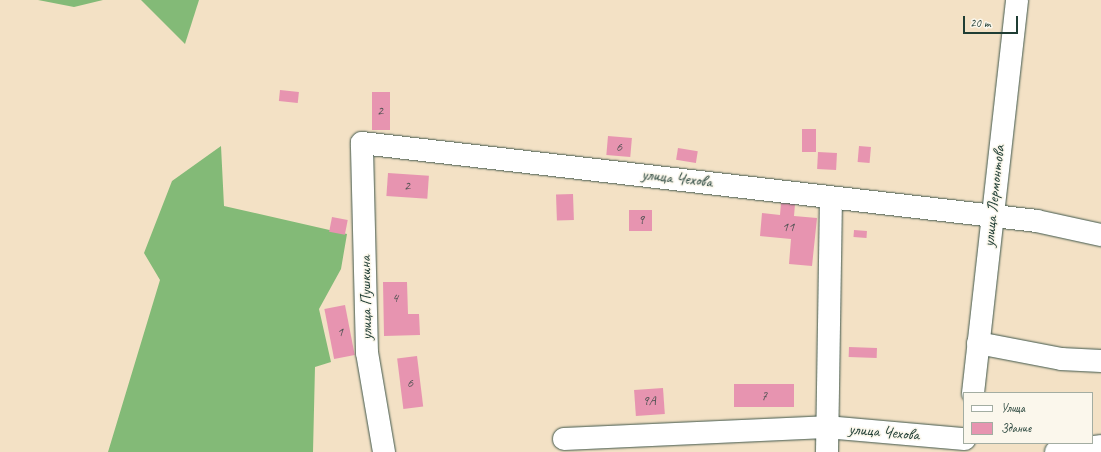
<!DOCTYPE html>
<meta charset="utf-8">
<style>
body{margin:0}
#map{position:relative;width:1101px;height:452px;overflow:hidden;background:#f3e1c5;font-family:Caveat,sans-serif}
div>[style]{position:absolute}
.forest>*{inset:0;background:#83ba77}
.building>*{inset:0;background:#e794b0;transform-origin:0 0}
.roads{filter:drop-shadow(0 0 1px #3f564a) drop-shadow(0 0 1px #3f564a)}
.minor>*{height:22px;margin:-11px;padding:0 11px;transform-origin:11px;border-radius:11px;background:#fff}
span{translate:-50% -50%;white-space:nowrap;text-align:center;line-height:1.15;-webkit-text-stroke:3px #fbf7ec;paint-order:stroke}
.number-label{font-size:14px;color:#515353}
.number-label span{-webkit-text-stroke-width:0}
.street-label{font-size:16px;color:#1f3d34}
.legend{position:absolute;left:963px;top:392px;width:130px;height:52px;box-sizing:border-box;background:#fbf7ec;border:1px solid #a3ada2;margin:0;padding:5px 7px;list-style:none;font-size:12px;color:#1f3d34}
.legend li{display:flex;align-items:center;gap:8px;height:20px}
.legend b{width:20px;border:1px solid #a3ada2}
.scale{position:absolute;left:963px;top:16px;width:55px;height:18px;box-sizing:border-box;border:2px solid #1f3d34;border-top:0;padding-left:5px;font-size:12px;line-height:14px;white-space:nowrap;color:#1f3d34;-webkit-text-stroke:3px #fbf7ec;paint-order:stroke}
</style>
<div id="map">
<div class="forest">
<div style="clip-path:polygon(38px 0,103px 0,74px 7px)"></div>
<div style="clip-path:polygon(141px 0,199px 0,185px 44px)"></div>
<div style="clip-path:polygon(221px 146px,224px 206px,347px 234px,341px 269px,319px 309px,331px 362px,315px 367px,313px 452px,108px 452px,160px 280px,144px 253px,172px 181px)"></div>
</div>
<div class="building">
<div style="left:280px;top:90px;width:19px;height:11px;rotate:6deg"></div>
<div style="left:372px;top:92px;width:18px;height:38px"></div>
<div style="left:802px;top:129px;width:14px;height:23px"></div>
<div style="left:608px;top:136px;width:24px;height:19px;rotate:5deg"></div>
<div style="left:859px;top:146px;width:12px;height:16px;rotate:5deg"></div>
<div style="left:678px;top:148px;width:20px;height:12px;rotate:9deg"></div>
<div style="left:818px;top:152px;width:19px;height:17px;rotate:3deg"></div>
<div style="left:388px;top:173px;width:41px;height:23px;rotate:4deg"></div>
<div style="left:573px;top:194px;width:26px;height:17px;rotate:88deg"></div>
<div style="clip-path:polygon(781px 203px,795px 204px,794px 216px,817px 218px,812px 266px,789px 264px,791px 239px,760px 236px,762px 213px,780px 215px)"></div>
<div style="left:629px;top:210px;width:23px;height:21px"></div>
<div style="left:332px;top:217px;width:16px;height:15px;rotate:11deg"></div>
<div style="left:854px;top:230px;width:13px;height:7px;rotate:4deg"></div>
<div style="clip-path:polygon(383px 282px,407px 282px,408px 314px,419px 314px,420px 335px,384px 336px)"></div>
<div style="left:345px;top:305px;width:51px;height:21px;rotate:79deg"></div>
<div style="left:849px;top:347px;width:28px;height:10px;rotate:2deg"></div>
<div style="left:417px;top:356px;width:51px;height:20px;rotate:83deg"></div>
<div style="left:794px;top:384px;width:23px;height:60px;rotate:90deg"></div>
<div style="left:663px;top:388px;width:26px;height:29px;rotate:86deg"></div>
</div>
<div class="roads">
<div class="minor">
<div style="left:978px;top:343px;width:85px;rotate:10.9deg"></div>
<div style="left:1061px;top:359px;width:40px;rotate:2.9deg"></div>
<div style="left:973px;top:393px;width:395px;rotate:-83.6deg"></div>
<div style="left:564px;top:439px;width:262px;rotate:-2.6deg"></div>
<div style="left:826px;top:427px;width:139px;rotate:5deg"></div>
<div style="left:384px;top:452px;width:100px;rotate:-99.7deg"></div>
<div style="left:367px;top:353px;width:210px;rotate:-91.4deg"></div>
<div style="left:362px;top:143px;width:679px;rotate:6.59deg"></div>
<div style="left:1037px;top:221px;width:66px;rotate:12.3deg"></div>
<div style="left:827px;top:452px;width:253px;rotate:-89.1deg"></div>
<div style="left:1056px;top:452px;width:45px;rotate:-7.6deg"></div>
</div>
</div>
<div class="number-label">
<span style="left:380px;top:111px">2</span>
<span style="left:619px;top:147px">6</span>
<span style="left:407px;top:186px">2</span>
<span style="left:641px;top:220px">9</span>
<span style="left:788px;top:227px">11</span>
<span style="left:395px;top:298px">4</span>
<span style="left:340px;top:332px">1</span>
<span style="left:410px;top:383px">6</span>
<span style="left:764px;top:396px">7</span>
<span style="left:649px;top:401px">9А</span>
</div>
<div class="street-label">
<span style="left:677px;top:178px;rotate:6deg">улица Чехова</span>
<span style="left:994px;top:196px;rotate:-84deg">улица Лермонтова</span>
<span style="left:366px;top:298px;rotate:-91deg">улица Пушкина</span>
<span style="left:884px;top:432px;rotate:5deg">улица Чехова</span>
</div>
<ul class="legend">
<li><b style="height:5px;background:#fff"></b>Улица</li>
<li><b style="height:11px;background:#e794b0"></b>Здание</li>
</ul>
<div class="scale">20 m</div>
</div>
